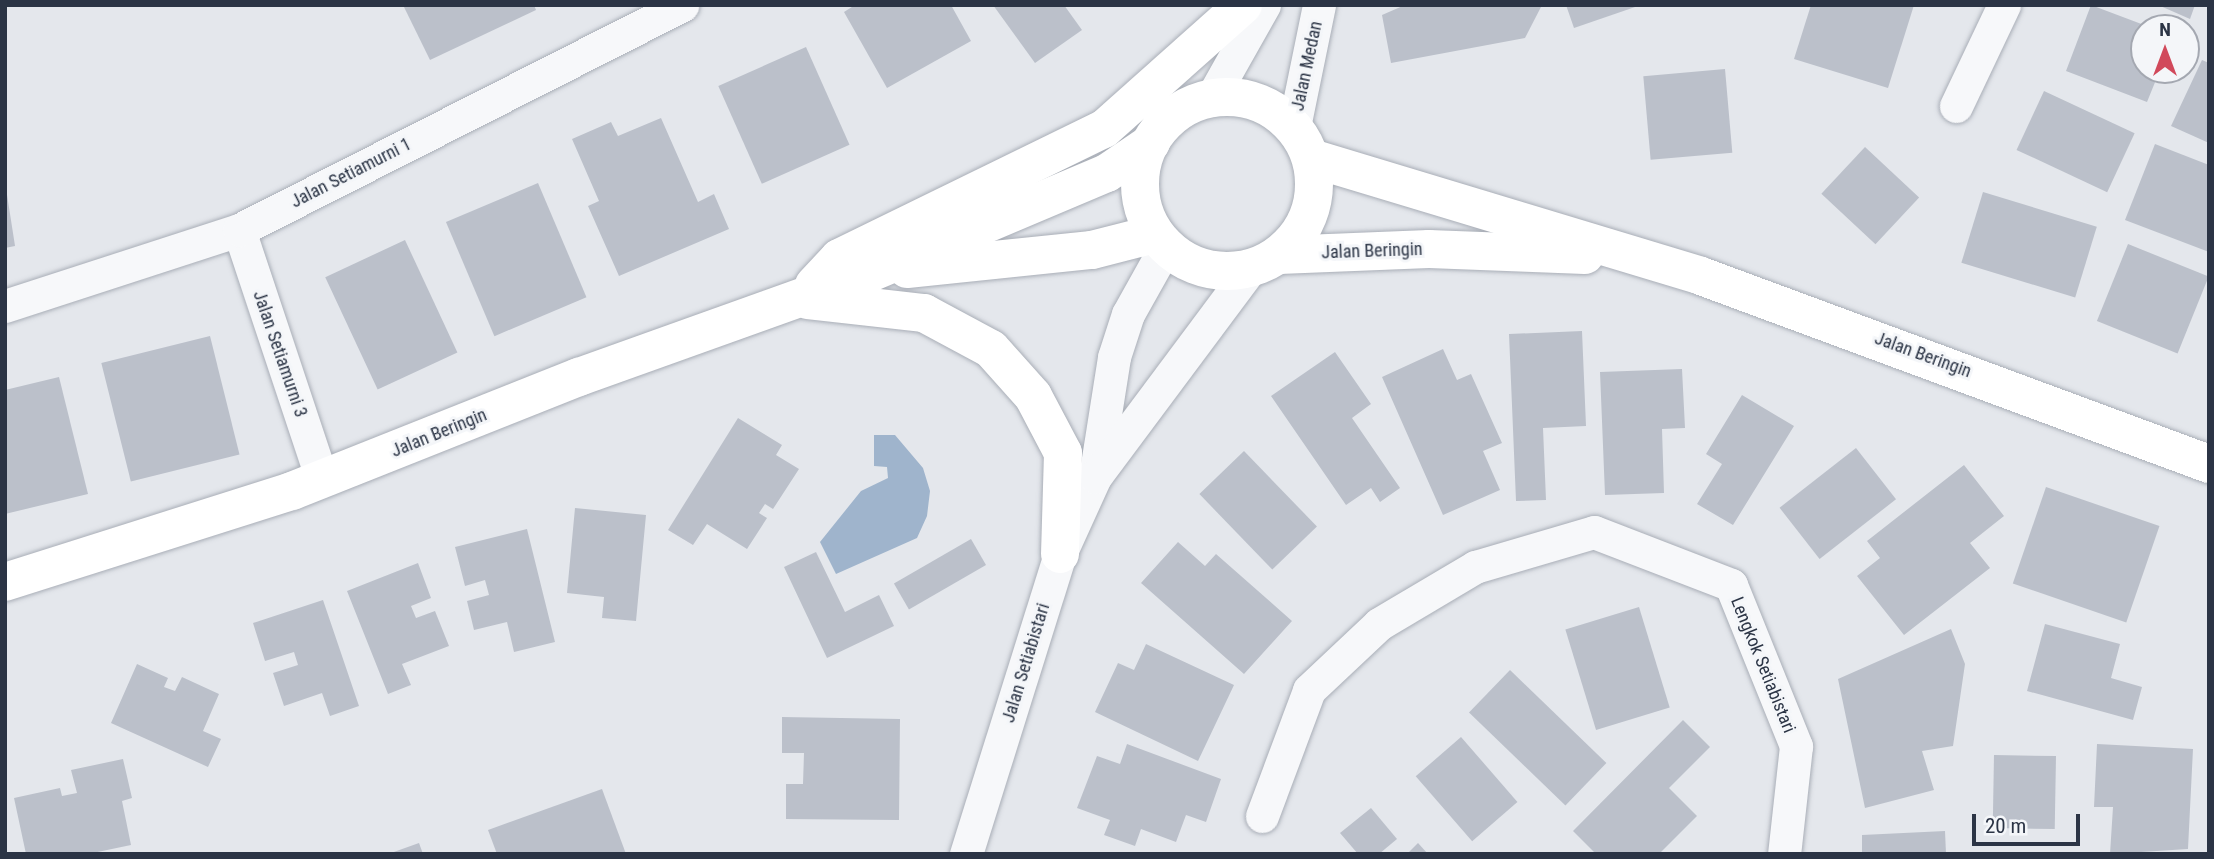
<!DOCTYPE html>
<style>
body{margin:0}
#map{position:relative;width:2214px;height:859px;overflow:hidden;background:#e4e7ec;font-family:"Roboto Condensed",sans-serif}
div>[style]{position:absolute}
.water>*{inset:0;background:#9fb4cc}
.building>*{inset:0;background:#bbc0ca;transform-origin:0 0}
.roads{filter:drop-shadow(0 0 2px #a9aeb7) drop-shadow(0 0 2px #a9aeb7)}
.street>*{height:33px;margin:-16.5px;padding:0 16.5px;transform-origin:16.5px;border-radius:16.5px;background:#f7f8fa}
.secondary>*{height:38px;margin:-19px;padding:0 19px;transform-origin:19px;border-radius:19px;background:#fff}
.secondary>.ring{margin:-19px;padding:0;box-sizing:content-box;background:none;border:38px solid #fff;border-radius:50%}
span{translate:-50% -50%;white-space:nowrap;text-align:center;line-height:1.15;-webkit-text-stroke:6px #f4f6f9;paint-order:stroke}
.street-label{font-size:18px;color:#2b3445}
.frame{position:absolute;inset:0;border:7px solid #2b3445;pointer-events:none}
.north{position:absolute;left:2130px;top:14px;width:70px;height:70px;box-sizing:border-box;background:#f4f6f9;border:2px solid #a4a8b1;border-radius:50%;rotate:0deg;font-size:19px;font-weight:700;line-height:28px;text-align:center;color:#2b3445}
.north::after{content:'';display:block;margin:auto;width:24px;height:32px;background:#d1495b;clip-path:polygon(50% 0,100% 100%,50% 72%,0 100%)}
.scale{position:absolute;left:1972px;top:814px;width:108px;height:32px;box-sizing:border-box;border:4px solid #2b3445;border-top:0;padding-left:9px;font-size:21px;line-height:24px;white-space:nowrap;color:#2b3445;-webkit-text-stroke:5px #f4f6f9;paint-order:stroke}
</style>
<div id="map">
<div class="water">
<div style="clip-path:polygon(874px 435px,895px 435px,923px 468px,930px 491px,927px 516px,917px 538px,836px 574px,820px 542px,861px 491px,888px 478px,887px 467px,874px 466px)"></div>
</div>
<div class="building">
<div style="clip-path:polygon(403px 5px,534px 5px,536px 10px,430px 60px)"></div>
<div style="clip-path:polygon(855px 5px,951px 5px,971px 41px,887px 88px,844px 12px)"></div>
<div style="clip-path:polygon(993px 5px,1064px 5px,1082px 30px,1035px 63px)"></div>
<div style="clip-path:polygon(1405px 5px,1542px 5px,1525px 38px,1391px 63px,1382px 15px)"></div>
<div style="clip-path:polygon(1566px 5px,1638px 5px,1638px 6px,1574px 28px)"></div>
<div style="clip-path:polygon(1811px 5px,1914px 5px,1888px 88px,1794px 59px)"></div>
<div style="clip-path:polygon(2091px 5px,2152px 28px,2144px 28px,2144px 70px,2160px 70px,2147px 102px,2066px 71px)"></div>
<div style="clip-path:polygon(2158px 5px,2195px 5px,2190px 19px)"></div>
<div style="left:806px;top:47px;width:107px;height:96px;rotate:66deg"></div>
<div style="clip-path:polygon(2202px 60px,2209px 63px,2209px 143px,2171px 126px)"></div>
<div style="left:1725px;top:69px;width:84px;height:82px;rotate:85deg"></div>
<div style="left:2044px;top:91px;width:100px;height:65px;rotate:25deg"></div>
<div style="clip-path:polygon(661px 118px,698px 202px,714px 194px,729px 229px,619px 276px,588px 206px,599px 201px,572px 139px,611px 122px,618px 136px)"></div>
<div style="clip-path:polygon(2155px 144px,2209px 165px,2209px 252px,2125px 220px)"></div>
<div style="left:1865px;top:147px;width:74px;height:64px;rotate:43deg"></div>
<div style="clip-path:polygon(5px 182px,15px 246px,5px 248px)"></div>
<div style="left:538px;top:183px;width:124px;height:100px;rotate:67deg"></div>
<div style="left:1983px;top:192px;width:119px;height:74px;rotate:17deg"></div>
<div style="left:405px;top:240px;width:124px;height:88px;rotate:65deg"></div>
<div style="left:2128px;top:244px;width:87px;height:83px;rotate:22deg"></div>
<div style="clip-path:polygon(1582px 331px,1586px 426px,1543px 428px,1546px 500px,1516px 501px,1509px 334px)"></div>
<div style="left:210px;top:336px;width:122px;height:112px;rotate:76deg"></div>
<div style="clip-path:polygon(1443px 349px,1457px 380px,1471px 374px,1502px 443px,1483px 451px,1500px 490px,1443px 515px,1382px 377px)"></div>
<div style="clip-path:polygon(1335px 352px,1371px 404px,1352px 418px,1400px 488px,1380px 502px,1371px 488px,1346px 505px,1271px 396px)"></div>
<div style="clip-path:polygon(1682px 369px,1685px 428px,1662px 429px,1664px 493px,1605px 495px,1600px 372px)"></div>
<div style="clip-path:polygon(59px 377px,88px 494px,5px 514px,5px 390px)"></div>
<div style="clip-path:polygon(1742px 395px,1794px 426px,1733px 525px,1697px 504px,1722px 464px,1706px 454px)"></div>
<div style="clip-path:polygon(738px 418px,782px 445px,776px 455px,799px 469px,773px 509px,765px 504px,759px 513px,767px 518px,747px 549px,707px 524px,693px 545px,668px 530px)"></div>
<div style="left:1856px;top:448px;width:65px;height:97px;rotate:52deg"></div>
<div style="left:1244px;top:451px;width:105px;height:62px;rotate:46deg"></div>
<div style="clip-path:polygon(1964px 465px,2004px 516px,1970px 543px,1990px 568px,1904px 635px,1857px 576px,1880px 558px,1867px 541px)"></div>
<div style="left:2046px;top:487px;width:120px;height:102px;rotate:19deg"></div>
<div style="clip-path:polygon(575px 508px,646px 515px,636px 621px,602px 618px,604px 597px,567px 593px)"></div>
<div style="clip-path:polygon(527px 529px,555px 642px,514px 652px,507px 622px,474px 630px,467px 601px,489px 595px,485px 580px,465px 586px,455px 547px)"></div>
<div style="left:971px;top:539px;width:30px;height:89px;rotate:60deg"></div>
<div style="clip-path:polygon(1178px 542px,1205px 566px,1216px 554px,1292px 621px,1244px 674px,1141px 583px)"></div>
<div style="clip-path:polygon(816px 552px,845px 612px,879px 595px,894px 626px,827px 658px,784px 567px)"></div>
<div style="clip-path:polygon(418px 563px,431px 598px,411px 606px,416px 618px,435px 611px,449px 646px,402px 664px,411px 685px,388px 694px,347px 591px)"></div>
<div style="clip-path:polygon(323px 600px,359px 706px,330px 716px,322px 693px,284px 706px,273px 673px,298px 665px,294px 652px,265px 661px,253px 623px)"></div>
<div style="left:1639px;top:607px;width:105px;height:77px;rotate:73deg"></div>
<div style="clip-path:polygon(2045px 624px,2120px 644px,2111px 678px,2142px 687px,2133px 720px,2027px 691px)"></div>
<div style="clip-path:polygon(1951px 629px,1965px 664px,1953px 746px,1922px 751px,1934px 790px,1865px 808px,1838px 679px)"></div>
<div style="clip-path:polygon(1146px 644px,1234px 685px,1198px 761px,1095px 712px,1118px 663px,1134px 670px)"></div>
<div style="clip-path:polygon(137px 664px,168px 678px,164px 687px,175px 691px,182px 677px,219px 694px,203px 731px,221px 739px,208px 767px,111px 723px)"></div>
<div style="left:1510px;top:670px;width:134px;height:59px;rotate:44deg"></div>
<div style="clip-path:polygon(782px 717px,900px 719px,899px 820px,786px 819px,786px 784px,803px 784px,804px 753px,782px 753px)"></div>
<div style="clip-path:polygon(1683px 720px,1710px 747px,1669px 788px,1697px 816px,1659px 854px,1596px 854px,1573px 831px)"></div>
<div style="left:1461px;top:737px;width:86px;height:60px;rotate:49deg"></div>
<div style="clip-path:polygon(1127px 744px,1221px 779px,1206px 822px,1186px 815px,1176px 842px,1141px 829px,1135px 846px,1104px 835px,1110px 820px,1077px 808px,1097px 756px,1120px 764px)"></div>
<div style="clip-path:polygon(2097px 744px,2193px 749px,2188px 849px,2110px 854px,2113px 807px,2094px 807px)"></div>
<div style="left:1994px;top:755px;width:62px;height:73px;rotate:1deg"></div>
<div style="clip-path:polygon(123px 759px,132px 798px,122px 801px,131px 845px,88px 854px,26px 854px,14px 798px,60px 788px,62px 796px,77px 793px,71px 770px)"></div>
<div style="clip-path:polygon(602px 789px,626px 854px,497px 854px,488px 830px)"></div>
<div style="clip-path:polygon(1371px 808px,1397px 839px,1379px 854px,1358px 854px,1340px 833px)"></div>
<div style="clip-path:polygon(1945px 831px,1946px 854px,1862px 854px,1862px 835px)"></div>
<div style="clip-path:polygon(419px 843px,423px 854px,391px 854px,391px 853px)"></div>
<div style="clip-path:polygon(1418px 843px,1428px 854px,1407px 854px)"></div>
</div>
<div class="roads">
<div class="street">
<div style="left:1211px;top:99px;width:108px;rotate:-60.6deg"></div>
<div style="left:1956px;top:106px;width:112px;rotate:-64.6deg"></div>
<div style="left:1294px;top:127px;width:125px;rotate:-78.4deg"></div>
<div style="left:239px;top:230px;width:262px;rotate:71.6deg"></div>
<div style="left:5px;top:306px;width:246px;rotate:-18deg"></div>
<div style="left:239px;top:230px;width:497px;rotate:-26.9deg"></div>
<div style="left:1096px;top:471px;width:115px;rotate:-81deg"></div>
<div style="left:1114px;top:357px;width:45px;rotate:-72deg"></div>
<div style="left:1128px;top:314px;width:78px;rotate:-60.8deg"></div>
<div style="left:1262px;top:816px;width:134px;rotate:-69.5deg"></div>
<div style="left:1309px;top:690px;width:96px;rotate:-43.3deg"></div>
<div style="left:1379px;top:624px;width:112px;rotate:-30.7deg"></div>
<div style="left:1475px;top:567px;width:124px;rotate:-16.4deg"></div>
<div style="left:1594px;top:532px;width:147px;rotate:21.1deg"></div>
<div style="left:1731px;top:585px;width:174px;rotate:68deg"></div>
<div style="left:1796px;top:746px;width:109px;rotate:96.3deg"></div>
<div style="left:966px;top:854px;width:314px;rotate:-72.6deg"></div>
<div style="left:1060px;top:554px;width:85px;rotate:-65.6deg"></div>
<div style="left:1095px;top:477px;width:261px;rotate:-53.3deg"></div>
</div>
<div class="secondary">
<div class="ring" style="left:1140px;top:97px;width:136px;height:136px"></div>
<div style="left:1311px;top:158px;width:407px;rotate:16.8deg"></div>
<div style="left:1701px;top:276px;width:542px;rotate:20.31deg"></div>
<div style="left:1279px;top:255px;width:150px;rotate:-2.3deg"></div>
<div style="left:1429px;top:249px;width:156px;rotate:2.2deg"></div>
<div style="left:907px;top:269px;width:186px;rotate:-5.9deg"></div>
<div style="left:1092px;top:250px;width:65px;rotate:-14.3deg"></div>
<div style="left:814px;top:285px;width:37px;rotate:-47deg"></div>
<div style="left:839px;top:258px;width:295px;rotate:-26deg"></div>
<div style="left:1104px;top:129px;width:186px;rotate:-41.7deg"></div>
<div style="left:808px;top:300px;width:117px;rotate:6.4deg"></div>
<div style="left:924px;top:313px;width:76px;rotate:28.2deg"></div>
<div style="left:991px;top:349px;width:63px;rotate:48.2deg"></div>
<div style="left:1033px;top:396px;width:64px;rotate:62.2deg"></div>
<div style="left:1063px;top:453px;width:101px;rotate:91.7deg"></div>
<div style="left:5px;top:582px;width:301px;rotate:-17.6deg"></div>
<div style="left:292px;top:491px;width:309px;rotate:-21.7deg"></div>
<div style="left:579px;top:377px;width:309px;rotate:-19.7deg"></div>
<div style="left:870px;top:273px;width:257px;rotate:-22.9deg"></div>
<div style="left:1107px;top:173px;width:53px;rotate:-34.3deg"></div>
</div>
</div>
<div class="street-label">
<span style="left:1307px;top:66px;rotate:-78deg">Jalan Medan</span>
<span style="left:351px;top:173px;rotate:-27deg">Jalan Setiamurni 1</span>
<span style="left:1372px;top:251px;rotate:-2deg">Jalan Beringin</span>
<span style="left:280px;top:354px;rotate:71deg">Jalan Setiamurni 3</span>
<span style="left:1923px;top:355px;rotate:20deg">Jalan Beringin</span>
<span style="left:439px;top:433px;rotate:-22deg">Jalan Beringin</span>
<span style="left:1026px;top:663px;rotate:-73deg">Jalan Setiabistari</span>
<span style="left:1763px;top:665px;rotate:68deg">Lengkok Setiabistari</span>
</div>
<div class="frame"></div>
<div class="north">N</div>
<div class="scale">20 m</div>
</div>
